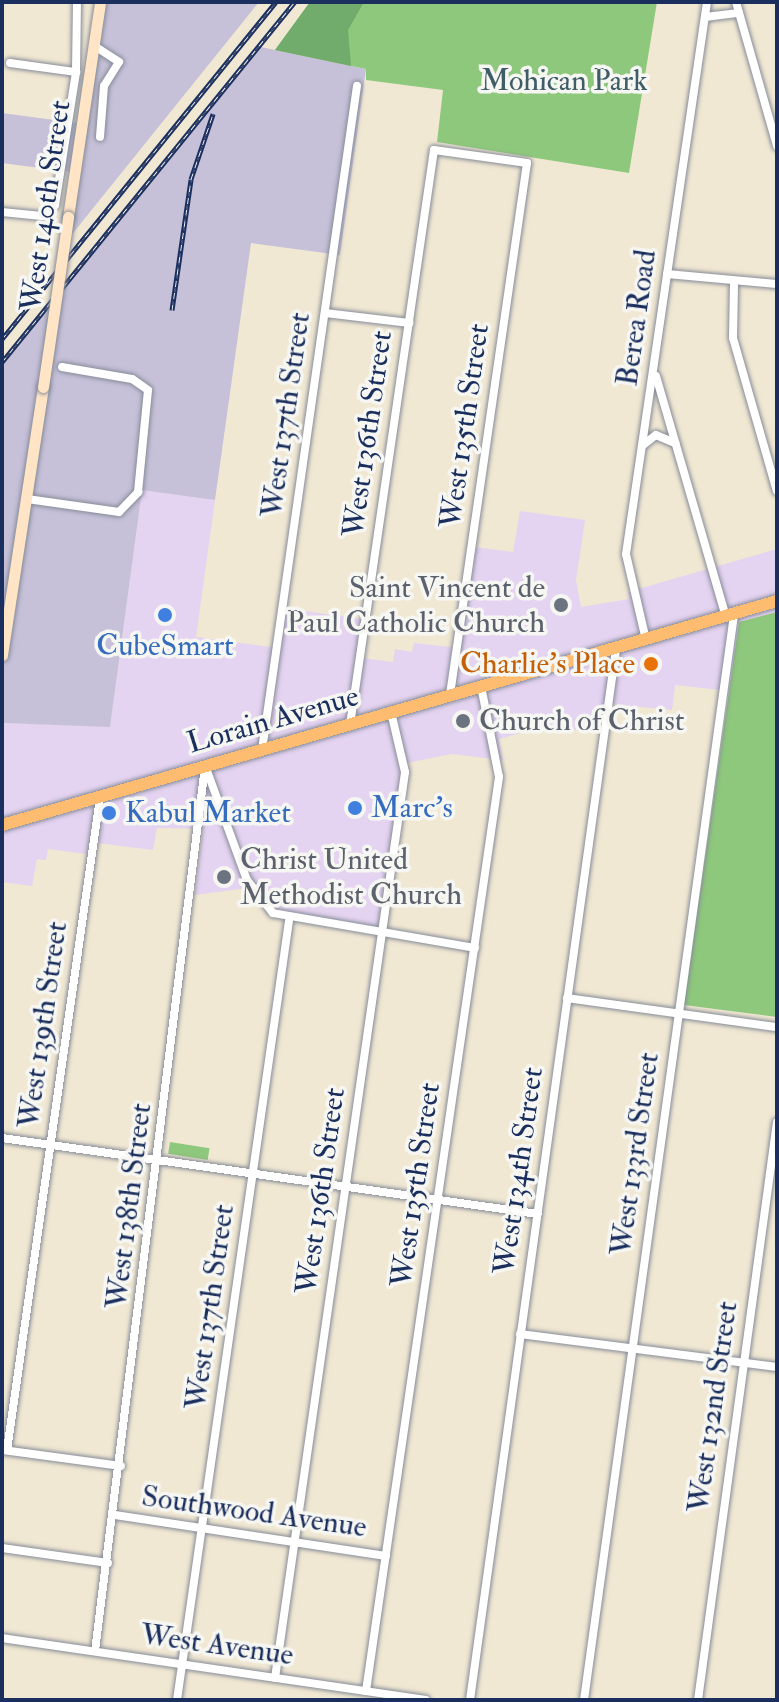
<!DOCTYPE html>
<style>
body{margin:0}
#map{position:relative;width:779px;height:1702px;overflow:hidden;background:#f1e8d3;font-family:"IM FELL Double Pica",serif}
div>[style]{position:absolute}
.built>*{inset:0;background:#e4d3f1}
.industrial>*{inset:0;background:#c6c0d9}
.green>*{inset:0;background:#8ec87c;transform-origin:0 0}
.forest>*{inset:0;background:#72ac6c}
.roads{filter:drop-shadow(0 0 2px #868c98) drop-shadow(0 0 2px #868c98)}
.minor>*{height:8px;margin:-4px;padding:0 4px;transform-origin:4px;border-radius:4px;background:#fff}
.secondary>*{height:11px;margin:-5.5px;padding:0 5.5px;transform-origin:5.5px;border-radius:5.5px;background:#ffe4c6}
.primary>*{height:12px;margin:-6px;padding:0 6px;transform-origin:6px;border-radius:6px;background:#febc70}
.rail>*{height:5px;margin-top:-2.5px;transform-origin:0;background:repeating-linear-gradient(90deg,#f6f6f2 0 6px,#1b2f5e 0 12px);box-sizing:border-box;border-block:2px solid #1b2f5e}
.bridges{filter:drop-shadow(0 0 2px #868c98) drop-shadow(0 0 2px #868c98)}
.secondary-bridge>*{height:11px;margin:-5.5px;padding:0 5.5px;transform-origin:5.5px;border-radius:5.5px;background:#ffe4c6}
.dots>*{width:22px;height:22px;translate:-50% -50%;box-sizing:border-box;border:4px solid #f6f6f2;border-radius:50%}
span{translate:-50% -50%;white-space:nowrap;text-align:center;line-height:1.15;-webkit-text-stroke:7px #f6f6f2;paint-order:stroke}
.park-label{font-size:30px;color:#3e5d67}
.street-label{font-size:30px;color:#1b2f5e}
.worship-label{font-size:30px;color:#5b616d}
.right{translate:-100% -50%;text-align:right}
.left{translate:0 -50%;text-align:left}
.shop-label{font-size:30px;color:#366cbe}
.food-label{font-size:30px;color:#c56008}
.frame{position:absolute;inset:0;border:4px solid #1b2f5e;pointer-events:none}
</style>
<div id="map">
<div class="built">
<div style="clip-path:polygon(142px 489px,215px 500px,196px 637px,279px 648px,285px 608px,368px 620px,362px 658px,393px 662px,395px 649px,412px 652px,414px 643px,459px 648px,474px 547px,513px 552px,520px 511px,585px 520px,576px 580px,581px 607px,629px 599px,628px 592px,777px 549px,777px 612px,739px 622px,729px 691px,675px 685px,672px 710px,611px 704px,606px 734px,546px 726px,499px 739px,503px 760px,451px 754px,403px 764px,380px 930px,275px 911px,255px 887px,195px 895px,203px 829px,157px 828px,153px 850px,97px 843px,94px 855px,48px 849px,46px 860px,37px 859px,32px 886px,2px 882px,3px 723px,110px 726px)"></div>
</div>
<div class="industrial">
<div style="clip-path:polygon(103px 2px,259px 2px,61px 248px,70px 172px,2px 163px,2px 113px,84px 124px)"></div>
<div style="clip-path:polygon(261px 47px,366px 69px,340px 255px,251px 243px,215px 500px,142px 490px,110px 727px,4px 723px,2px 731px,2px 364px)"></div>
</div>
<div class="green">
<div style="clip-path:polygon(310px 2px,657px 2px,629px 173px,437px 142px,443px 90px,366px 80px,366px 69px,275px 50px)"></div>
<div style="clip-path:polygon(777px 612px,777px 1017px,684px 1005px,739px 622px)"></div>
<div style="left:170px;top:1142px;width:40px;height:12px;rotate:9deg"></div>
</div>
<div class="forest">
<div style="clip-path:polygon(310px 2px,364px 2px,348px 30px,351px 66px,275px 50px)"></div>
</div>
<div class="roads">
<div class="minor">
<div style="left:736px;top:2px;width:150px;rotate:74.1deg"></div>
<div style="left:705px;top:17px;width:34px;rotate:-7deg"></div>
<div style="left:93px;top:45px;width:31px;rotate:33deg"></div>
<div style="left:119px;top:62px;width:28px;rotate:122deg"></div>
<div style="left:104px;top:86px;width:51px;rotate:94.5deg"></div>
<div style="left:10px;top:63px;width:67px;rotate:7.8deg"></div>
<div style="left:2px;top:212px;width:40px;rotate:5.7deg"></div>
<div style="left:42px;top:216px;width:17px;rotate:-40deg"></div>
<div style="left:55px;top:205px;width:135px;rotate:-81deg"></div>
<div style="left:76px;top:72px;width:70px;rotate:-89.2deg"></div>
<div style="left:667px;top:274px;width:110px;rotate:5.2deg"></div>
<div style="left:734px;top:285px;width:53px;rotate:91.1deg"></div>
<div style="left:733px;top:338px;width:159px;rotate:74deg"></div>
<div style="left:325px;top:313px;width:85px;rotate:6.8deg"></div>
<div style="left:656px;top:376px;width:251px;rotate:73.8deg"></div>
<div style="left:643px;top:445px;width:16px;rotate:-38deg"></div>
<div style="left:656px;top:435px;width:21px;rotate:23deg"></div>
<div style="left:27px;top:499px;width:93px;rotate:8deg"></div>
<div style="left:119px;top:512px;width:28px;rotate:-46deg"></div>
<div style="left:138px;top:492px;width:102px;rotate:-84.4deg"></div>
<div style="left:148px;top:390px;width:19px;rotate:-145deg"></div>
<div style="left:132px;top:379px;width:71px;rotate:-170.3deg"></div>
<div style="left:646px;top:640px;width:88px;rotate:-103.1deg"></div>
<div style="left:626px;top:554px;width:558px;rotate:-81.65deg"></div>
<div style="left:350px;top:725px;width:581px;rotate:-81.69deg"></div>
<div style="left:434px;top:150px;width:94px;rotate:8deg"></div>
<div style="left:527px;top:163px;width:538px;rotate:98.24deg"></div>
<div style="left:262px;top:750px;width:671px;rotate:-81.86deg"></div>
<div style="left:206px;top:768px;width:119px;rotate:69.9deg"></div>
<div style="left:247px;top:880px;width:42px;rotate:51.8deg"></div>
<div style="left:273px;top:913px;width:205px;rotate:9.8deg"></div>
<div style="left:567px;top:998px;width:212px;rotate:7.9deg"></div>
<div style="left:2px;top:1138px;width:541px;rotate:8.07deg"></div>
<div style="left:520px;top:1334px;width:259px;rotate:7.3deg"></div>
<div style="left:3px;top:1450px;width:119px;rotate:7.7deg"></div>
<div style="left:7px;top:1450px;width:660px;rotate:-81.89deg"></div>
<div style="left:115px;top:1515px;width:274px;rotate:8.6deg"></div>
<div style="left:2px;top:1548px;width:107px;rotate:8.1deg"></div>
<div style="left:2px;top:1638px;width:428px;rotate:8.3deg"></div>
<div style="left:95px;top:1651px;width:892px;rotate:-82.91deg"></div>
<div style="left:275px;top:1678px;width:915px;rotate:-81.83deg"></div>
<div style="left:405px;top:772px;width:62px;rotate:-103.1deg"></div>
<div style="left:366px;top:1691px;width:924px;rotate:-81.72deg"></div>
<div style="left:499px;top:777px;width:93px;rotate:-101.2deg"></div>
<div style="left:177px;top:1700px;width:787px;rotate:-81.82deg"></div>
<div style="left:470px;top:1700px;width:1061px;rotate:-82.09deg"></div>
<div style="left:584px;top:1700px;width:1095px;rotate:-82.13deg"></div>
<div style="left:698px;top:1700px;width:583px;rotate:-82.22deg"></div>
</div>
<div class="secondary">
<div style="left:68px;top:217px;width:217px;rotate:-81.5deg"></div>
<div style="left:2px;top:655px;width:271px;rotate:-81.3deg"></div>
</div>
<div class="primary">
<div style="left:2px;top:825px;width:807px;rotate:-16.12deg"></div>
</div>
</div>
<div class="rail">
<div style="left:172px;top:310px;width:132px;rotate:-81.7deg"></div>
<div style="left:191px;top:179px;width:69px;rotate:-71.3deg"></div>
<div style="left:2px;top:339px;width:434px;rotate:-50.9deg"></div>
<div style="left:2px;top:362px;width:464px;rotate:-50.9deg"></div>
</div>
<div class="bridges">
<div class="secondary-bridge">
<div style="left:43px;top:387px;width:172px;rotate:-81.6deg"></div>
</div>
</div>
<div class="dots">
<div style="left:561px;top:605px;background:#6b7280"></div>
<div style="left:165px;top:615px;background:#3f7fe0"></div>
<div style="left:651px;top:664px;background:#e8710a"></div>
<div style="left:463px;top:721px;background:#6b7280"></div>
<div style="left:355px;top:808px;background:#3f7fe0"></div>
<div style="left:109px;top:813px;background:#3f7fe0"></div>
<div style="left:224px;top:877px;background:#6b7280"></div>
</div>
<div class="park-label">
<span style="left:564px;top:81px">Mohican Park</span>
</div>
<div class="street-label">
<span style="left:46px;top:206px;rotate:-82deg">West 140th Street</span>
<span style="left:637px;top:318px;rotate:-82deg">Berea Road</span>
<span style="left:286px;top:415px;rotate:-82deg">West 137th Street</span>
<span style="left:465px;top:426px;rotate:-82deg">West 135th Street</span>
<span style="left:368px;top:434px;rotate:-82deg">West 136th Street</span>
<span style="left:273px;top:720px;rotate:-16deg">Lorain Avenue</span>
<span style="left:43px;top:1025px;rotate:-82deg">West 139th Street</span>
<span style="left:635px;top:1154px;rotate:-82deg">West 133rd Street</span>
<span style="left:519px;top:1171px;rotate:-82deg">West 134th Street</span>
<span style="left:416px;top:1185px;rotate:-82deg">West 135th Street</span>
<span style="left:321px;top:1191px;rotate:-82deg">West 136th Street</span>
<span style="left:129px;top:1206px;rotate:-83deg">West 138th Street</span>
<span style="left:210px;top:1307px;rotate:-82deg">West 137th Street</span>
<span style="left:713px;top:1407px;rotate:-82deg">West 132nd Street</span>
<span style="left:254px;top:1512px;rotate:8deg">Southwood Avenue</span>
<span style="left:217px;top:1645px;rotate:8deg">West Avenue</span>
</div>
<div class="worship-label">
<span class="right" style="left:545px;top:605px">Saint Vincent de<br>Paul Catholic Church</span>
<span class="left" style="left:479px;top:721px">Church of Christ</span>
<span class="left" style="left:240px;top:877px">Christ United<br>Methodist Church</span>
</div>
<div class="shop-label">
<span style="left:165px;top:646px">CubeSmart</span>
<span class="left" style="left:371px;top:808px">Marc's</span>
<span class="left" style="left:125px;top:813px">Kabul Market</span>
</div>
<div class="food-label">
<span class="right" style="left:635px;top:664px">Charlie's Place</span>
</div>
<div class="frame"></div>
</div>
